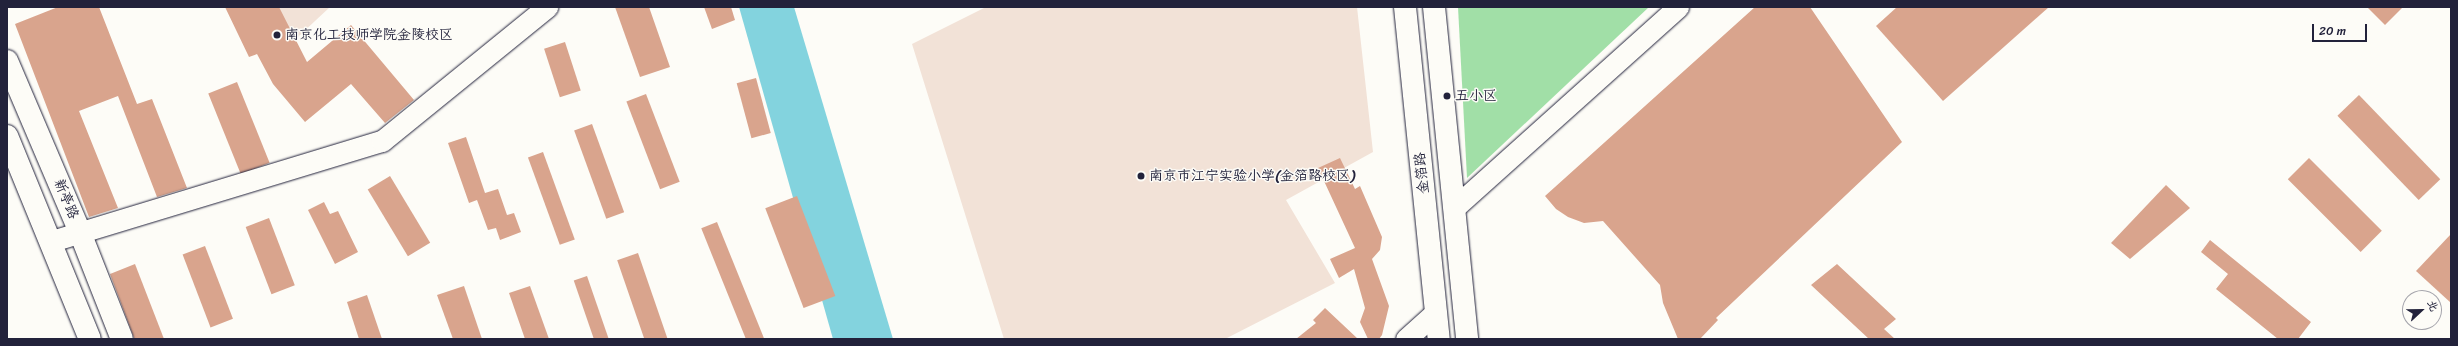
<!DOCTYPE html>
<meta charset="utf-8">
<style>
body{margin:0}
#map{position:relative;width:2458px;height:346px;overflow:hidden;background:#fdfcf7;font-family:Sriracha,"LXGW WenKai TC",sans-serif}
div>[style]{position:absolute}
.built>*{inset:0;background:#f2e2d7}
.green>*{inset:0;background:#a1dfa7}
.water>*{inset:0;background:#83d3de}
.building>*{inset:0;background:#d9a48d;transform-origin:0 0}
.roads{filter:drop-shadow(0 0 1px #22223b) drop-shadow(0 0 1px #22223b)}
.minor>*{height:21px;margin:-10.5px;padding:0 10.5px;transform-origin:10.5px;border-radius:10.5px;background:#fdfcf7}
.major>*{height:22px;margin:-11px;padding:0 11px;transform-origin:11px;border-radius:11px;background:#fdfcf7}
.dots>*{width:11px;height:11px;translate:-50% -50%;box-sizing:border-box;border:2px solid #fdfcf7;border-radius:50%}
span{translate:-50% -50%;white-space:nowrap;text-align:center;line-height:1.15;-webkit-text-stroke:3px #fdfcf7;paint-order:stroke}
.poi-label{font-size:14px;color:#22223b}
.left{translate:0 -50%;text-align:left}
.street-label{font-size:14px;color:#22223b}
.frame{position:absolute;inset:0;border:8px solid #22223b;pointer-events:none}
.north{position:absolute;left:2402px;top:290px;width:40px;height:40px;box-sizing:border-box;background:#fdfcf7;border:1px solid #a5a5ac;border-radius:50%;rotate:68deg;font-size:11px;font-weight:700;line-height:16px;text-align:center;color:#22223b}
.north::after{content:'';display:block;margin:auto;width:14px;height:18px;background:#22223b;clip-path:polygon(50% 0,100% 100%,50% 72%,0 100%)}
.scale{position:absolute;left:2312px;top:24px;width:55px;height:18px;box-sizing:border-box;border:2px solid #22223b;border-top:0;padding-left:5px;font-size:12px;line-height:14px;white-space:nowrap;color:#22223b;-webkit-text-stroke:3px #fdfcf7;paint-order:stroke}
</style>
<div id="map">
<div class="built">
<div style="clip-path:polygon(237px 7px,330px 7px,270px 63px)"></div>
<div style="clip-path:polygon(986px 7px,1357px 7px,1373px 152px,1286px 200px,1335px 283px,1225px 339px,1004px 339px,912px 44px)"></div>
</div>
<div class="green">
<div style="clip-path:polygon(1458px 7px,1649px 7px,1467px 178px)"></div>
</div>
<div class="water">
<div style="clip-path:polygon(739px 7px,794px 7px,893px 339px,833px 339px)"></div>
</div>
<div class="building">
<div style="clip-path:polygon(58px 7px,99px 7px,137px 104px,152px 99px,187px 188px,157px 197px,118px 96px,79px 111px,118px 208px,89px 217px,15px 24px)"></div>
<div style="clip-path:polygon(225px 7px,279px 7px,307px 62px,351px 25px,414px 100px,385px 123px,351px 84px,305px 122px,273px 84px,257px 54px,249px 57px)"></div>
<div style="clip-path:polygon(615px 7px,649px 7px,670px 67px,640px 77px)"></div>
<div style="clip-path:polygon(704px 7px,731px 7px,735px 20px,712px 29px)"></div>
<div style="clip-path:polygon(1755px 7px,1810px 7px,1902px 142px,1716px 318px,1718px 320px,1700px 339px,1678px 339px,1663px 303px,1660px 285px,1603px 221px,1584px 223px,1568px 217px,1556px 209px,1545px 196px)"></div>
<div style="clip-path:polygon(1897px 7px,2049px 7px,1943px 101px,1876px 26px)"></div>
<div style="clip-path:polygon(2367px 7px,2403px 7px,2385px 25px)"></div>
<div style="left:565px;top:42px;width:51px;height:22px;rotate:72deg"></div>
<div style="left:756px;top:78px;width:57px;height:20px;rotate:75deg"></div>
<div style="left:237px;top:82px;width:87px;height:31px;rotate:68deg"></div>
<div style="left:646px;top:94px;width:94px;height:21px;rotate:69deg"></div>
<div style="left:2359px;top:95px;width:117px;height:30px;rotate:46deg"></div>
<div style="left:592px;top:124px;width:94px;height:19px;rotate:70deg"></div>
<div style="clip-path:polygon(466px 137px,485px 193px,498px 189px,507px 215px,514px 213px,521px 232px,500px 240px,496px 228px,488px 230px,477px 200px,469px 203px,448px 143px)"></div>
<div style="left:543px;top:152px;width:93px;height:16px;rotate:70deg"></div>
<div style="clip-path:polygon(1340px 158px,1355px 189px,1360px 186px,1382px 237px,1380px 250px,1372px 259px,1389px 306px,1382px 335px,1379px 339px,1368px 339px,1360px 322px,1365px 308px,1354px 269px,1339px 278px,1330px 259px,1355px 248px,1318px 168px)"></div>
<div style="left:2309px;top:158px;width:103px;height:30px;rotate:45deg"></div>
<div style="left:390px;top:176px;width:78px;height:26px;rotate:59deg"></div>
<div style="clip-path:polygon(2166px 185px,2190px 208px,2130px 259px,2111px 243px)"></div>
<div style="left:797px;top:196px;width:107px;height:34px;rotate:69deg"></div>
<div style="clip-path:polygon(324px 202px,330px 214px,338px 211px,358px 252px,335px 264px,308px 210px)"></div>
<div style="left:269px;top:218px;width:72px;height:25px;rotate:69deg"></div>
<div style="left:717px;top:222px;width:126px;height:17px;rotate:68deg"></div>
<div style="clip-path:polygon(2451px 234px,2451px 303px,2416px 271px)"></div>
<div style="clip-path:polygon(2210px 240px,2311px 322px,2298px 339px,2278px 339px,2216px 289px,2228px 274px,2201px 252px)"></div>
<div style="left:205px;top:246px;width:78px;height:24px;rotate:69deg"></div>
<div style="left:638px;top:253px;width:91px;height:22px;rotate:71deg"></div>
<div style="clip-path:polygon(135px 264px,164px 339px,134px 338px,110px 274px)"></div>
<div style="clip-path:polygon(1837px 264px,1896px 319px,1884px 329px,1895px 339px,1869px 339px,1811px 285px)"></div>
<div style="left:587px;top:276px;width:67px;height:14px;rotate:71deg"></div>
<div style="clip-path:polygon(464px 286px,482px 339px,453px 339px,437px 295px)"></div>
<div style="clip-path:polygon(530px 286px,549px 339px,525px 339px,509px 293px)"></div>
<div style="clip-path:polygon(367px 295px,382px 339px,359px 339px,347px 302px)"></div>
<div style="clip-path:polygon(1325px 308px,1358px 339px,1296px 339px,1316px 323px,1313px 320px)"></div>
</div>
<div class="roads">
<div class="minor">
<div style="left:1454px;top:208px;width:301px;rotate:-41.9deg"></div>
<div style="left:52px;top:241px;width:345px;rotate:-16.9deg"></div>
<div style="left:382px;top:141px;width:213px;rotate:-39.1deg"></div>
<div style="left:1406px;top:339px;width:40px;rotate:-42deg"></div>
</div>
<div class="major">
<div style="left:1405px;top:7px;width:334px;rotate:84.2deg"></div>
<div style="left:1434px;top:7px;width:334px;rotate:84.3deg"></div>
<div style="left:7px;top:61px;width:184px;rotate:66.9deg"></div>
<div style="left:79px;top:230px;width:117px;rotate:68.5deg"></div>
<div style="left:7px;top:136px;width:219px;rotate:67.8deg"></div>
</div>
</div>
<div class="dots">
<div style="left:277px;top:35px;background:#22223b"></div>
<div style="left:1447px;top:96px;background:#22223b"></div>
<div style="left:1141px;top:176px;background:#22223b"></div>
</div>
<div class="poi-label">
<span class="left" style="left:285px;top:35px">南京化工技师学院金陵校区</span>
<span class="left" style="left:1455px;top:96px">五小区</span>
<span class="left" style="left:1149px;top:176px">南京市江宁实验小学(金箔路校区)</span>
</div>
<div class="street-label">
<span style="left:1422px;top:173px;rotate:-96deg">金箔路</span>
<span style="left:66px;top:199px;rotate:67deg">新亭路</span>
</div>
<div class="frame"></div>
<div class="north">北</div>
<div class="scale">20 m</div>
</div>
